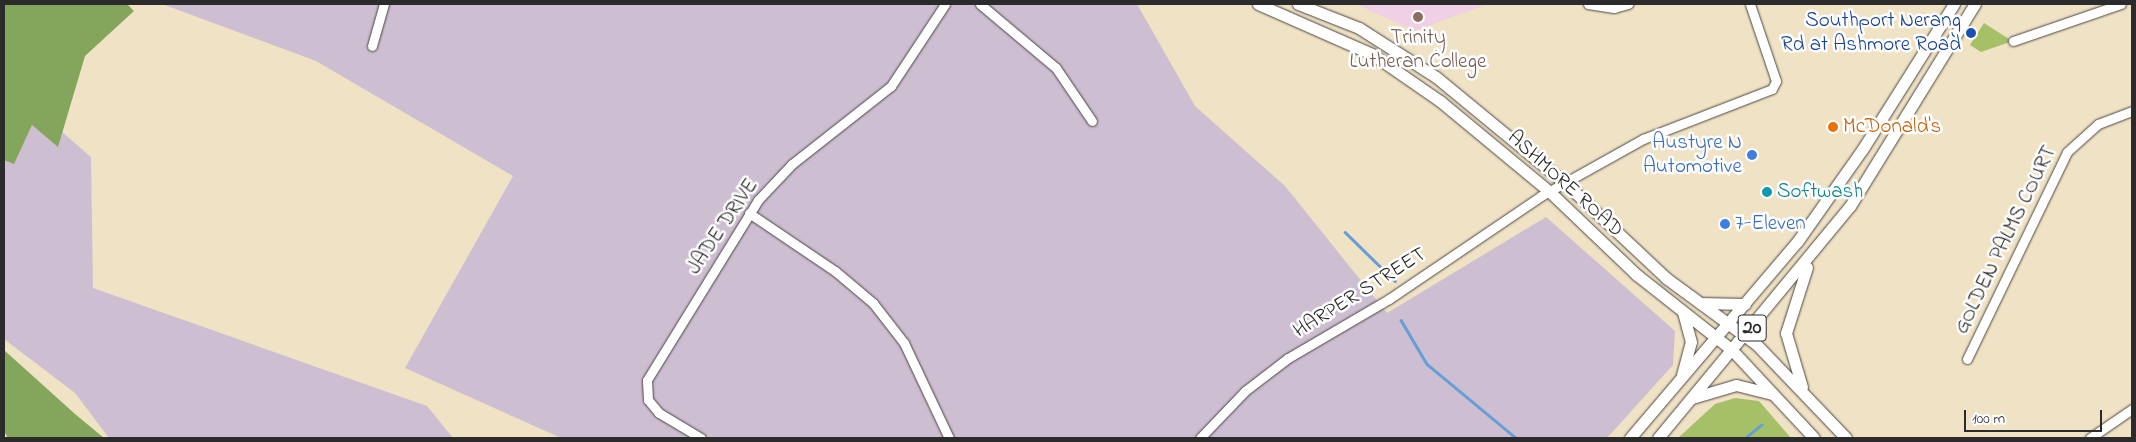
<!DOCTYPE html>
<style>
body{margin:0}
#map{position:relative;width:2136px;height:442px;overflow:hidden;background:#f0e2c4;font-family:"Indie Flower",sans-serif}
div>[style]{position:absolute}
.built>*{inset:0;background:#f0d0e5}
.industrial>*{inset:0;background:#cebed2}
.green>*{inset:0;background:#a6c067}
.forest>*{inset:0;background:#84a65c}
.stream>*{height:2.5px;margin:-1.25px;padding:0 1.25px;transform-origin:1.25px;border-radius:1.25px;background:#669ed5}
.roads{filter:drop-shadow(0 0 1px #494642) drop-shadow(0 0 1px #494642)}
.minor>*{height:9px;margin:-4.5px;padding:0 4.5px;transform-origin:4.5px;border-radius:4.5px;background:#fff}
.major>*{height:11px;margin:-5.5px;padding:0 5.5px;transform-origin:5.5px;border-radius:5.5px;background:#fff}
.dots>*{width:14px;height:14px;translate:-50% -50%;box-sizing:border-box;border:2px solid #fff;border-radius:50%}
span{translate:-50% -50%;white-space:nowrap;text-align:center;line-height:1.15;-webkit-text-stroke:5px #fff;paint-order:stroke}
.shield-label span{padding:1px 4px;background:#fff;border:1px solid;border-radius:4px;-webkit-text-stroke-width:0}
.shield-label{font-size:20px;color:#2b2b2b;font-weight:700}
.transit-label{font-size:21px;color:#164399}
.right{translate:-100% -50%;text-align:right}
.education-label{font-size:21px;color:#785e54}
.food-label{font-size:21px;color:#c56008}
.left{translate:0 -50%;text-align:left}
.shop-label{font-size:21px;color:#366cbe}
.street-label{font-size:21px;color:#2b2b2b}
.culture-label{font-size:21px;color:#0d838f}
.frame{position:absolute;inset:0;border:5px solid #2b2b2b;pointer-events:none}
.scale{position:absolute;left:1964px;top:410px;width:138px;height:22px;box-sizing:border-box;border:2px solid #2b2b2b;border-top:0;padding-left:6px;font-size:15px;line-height:18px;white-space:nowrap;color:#2b2b2b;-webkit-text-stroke:4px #fff;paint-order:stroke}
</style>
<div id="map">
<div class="built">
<div style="clip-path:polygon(1356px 4px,1488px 4px,1414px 31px)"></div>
</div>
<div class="industrial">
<div style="clip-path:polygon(162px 4px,1137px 4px,1195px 106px,1285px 186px,1387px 313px,1546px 217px,1675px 331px,1673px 365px,1607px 438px,561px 438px,405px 368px,513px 176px,316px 61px)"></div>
<div style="clip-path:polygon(4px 82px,91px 157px,93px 288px,427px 406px,453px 438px,109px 438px,75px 393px,4px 339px)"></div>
</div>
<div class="green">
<div style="clip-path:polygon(1984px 23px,2009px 39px,2010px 42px,1981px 52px,1970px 45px)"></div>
<div style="clip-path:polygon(1735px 398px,1759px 401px,1791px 438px,1678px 438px,1715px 404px)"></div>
</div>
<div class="forest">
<div style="clip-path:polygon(4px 4px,127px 4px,134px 11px,85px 56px,58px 147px,32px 125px,14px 164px,4px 160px)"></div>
<div style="clip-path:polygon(4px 350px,75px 414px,104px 438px,8px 438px,4px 431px)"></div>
</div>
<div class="stream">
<div style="left:1345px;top:232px;width:70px;rotate:44.4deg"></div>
<div style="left:1401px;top:320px;width:51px;rotate:59.4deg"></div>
<div style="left:1427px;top:364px;width:116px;rotate:39.7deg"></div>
<div style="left:1745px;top:438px;width:21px;rotate:-39deg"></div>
</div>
<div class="roads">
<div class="minor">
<div style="left:980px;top:4px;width:99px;rotate:40.1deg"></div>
<div style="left:1056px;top:68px;width:64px;rotate:55.8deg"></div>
<div style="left:1588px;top:4px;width:26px;rotate:9deg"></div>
<div style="left:1614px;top:8px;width:15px;rotate:-16deg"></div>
<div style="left:2013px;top:41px;width:114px;rotate:-18.9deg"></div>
<div style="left:372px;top:46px;width:44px;rotate:-74.1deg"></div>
<div style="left:749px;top:213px;width:104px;rotate:34deg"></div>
<div style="left:835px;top:271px;width:50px;rotate:40.1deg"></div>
<div style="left:873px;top:303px;width:51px;rotate:52.2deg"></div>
<div style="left:904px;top:343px;width:105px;rotate:64.7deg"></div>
<div style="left:1967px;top:359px;width:230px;rotate:-64.2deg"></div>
<div style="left:2067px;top:152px;width:42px;rotate:-42.1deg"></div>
<div style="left:2098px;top:124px;width:36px;rotate:-21deg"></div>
<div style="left:701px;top:438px;width:49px;rotate:-149.2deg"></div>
<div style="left:659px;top:413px;width:17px;rotate:-130deg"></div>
<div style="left:648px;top:400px;width:20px;rotate:-93deg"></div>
<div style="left:647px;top:380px;width:211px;rotate:-58.3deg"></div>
<div style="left:758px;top:200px;width:50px;rotate:-46.6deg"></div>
<div style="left:792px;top:164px;width:126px;rotate:-38.2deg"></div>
<div style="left:891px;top:86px;width:98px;rotate:-56.6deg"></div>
<div style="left:1200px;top:438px;width:65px;rotate:-46.2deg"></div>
<div style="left:1245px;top:391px;width:54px;rotate:-37.5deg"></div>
<div style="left:1288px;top:358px;width:117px;rotate:-30.3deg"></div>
<div style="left:1389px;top:299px;width:184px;rotate:-34.1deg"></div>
<div style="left:1541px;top:196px;width:117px;rotate:-29.2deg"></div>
<div style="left:1643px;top:139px;width:138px;rotate:-21.2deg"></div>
<div style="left:1772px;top:89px;width:9px;rotate:-63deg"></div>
<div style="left:1776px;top:81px;width:81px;rotate:-108.7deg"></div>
<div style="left:2090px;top:438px;width:51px;rotate:-34.6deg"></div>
</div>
<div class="major">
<div style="left:1258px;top:4px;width:124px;rotate:23.7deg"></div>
<div style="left:1372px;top:54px;width:83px;rotate:34.7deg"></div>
<div style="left:1440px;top:101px;width:143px;rotate:39.6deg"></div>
<div style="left:1550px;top:192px;width:120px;rotate:43.7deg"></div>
<div style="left:1637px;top:275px;width:121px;rotate:38.3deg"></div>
<div style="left:1732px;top:350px;width:120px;rotate:47deg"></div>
<div style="left:1298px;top:4px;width:66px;rotate:21.5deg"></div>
<div style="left:1359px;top:28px;width:91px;rotate:32.5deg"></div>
<div style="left:1436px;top:77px;width:168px;rotate:39.5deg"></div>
<div style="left:1566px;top:184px;width:137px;rotate:43.2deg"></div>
<div style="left:1666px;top:278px;width:112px;rotate:36.3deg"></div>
<div style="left:1756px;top:344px;width:130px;rotate:46.2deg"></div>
<div style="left:1700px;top:303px;width:45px;rotate:1.3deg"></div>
<div style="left:1682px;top:375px;width:34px;rotate:-75deg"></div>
<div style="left:1691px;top:342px;width:31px;rotate:-105deg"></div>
<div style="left:1802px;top:387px;width:56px;rotate:-106.5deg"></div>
<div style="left:1786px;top:333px;width:69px;rotate:-72.3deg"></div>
<div style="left:1692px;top:398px;width:46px;rotate:-16.5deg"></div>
<div style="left:1736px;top:385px;width:38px;rotate:14deg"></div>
<div style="left:1630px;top:438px;width:257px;rotate:-49.6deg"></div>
<div style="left:1797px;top:242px;width:113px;rotate:-54.8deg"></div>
<div style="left:1862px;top:150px;width:173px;rotate:-57.8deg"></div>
<div style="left:1658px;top:438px;width:301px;rotate:-50.4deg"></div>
<div style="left:1850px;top:206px;width:238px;rotate:-58.3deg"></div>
</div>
</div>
<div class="dots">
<div style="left:1418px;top:17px;background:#8d6e63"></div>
<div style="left:1971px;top:33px;background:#1a4fb4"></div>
<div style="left:1833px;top:127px;background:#e8710a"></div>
<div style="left:1752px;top:155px;background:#3f7fe0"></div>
<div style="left:1767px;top:192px;background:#0f9aa8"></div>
<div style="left:1725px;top:224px;background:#3f7fe0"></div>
</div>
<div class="shield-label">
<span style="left:1752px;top:328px">20</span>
</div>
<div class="transit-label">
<span class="right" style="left:1961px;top:33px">Southport Nerang<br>Rd at Ashmore Road</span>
</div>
<div class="education-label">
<span style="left:1418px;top:50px">Trinity<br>Lutheran College</span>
</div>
<div class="food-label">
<span class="left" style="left:1843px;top:127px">McDonald's</span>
</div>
<div class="shop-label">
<span class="right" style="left:1742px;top:155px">Austyre N<br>Automotive</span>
<span class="left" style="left:1735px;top:224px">7-Eleven</span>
</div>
<div class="street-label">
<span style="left:1565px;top:184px;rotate:42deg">ASHMORE ROAD</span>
<span style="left:723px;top:227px;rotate:-56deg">JADE DRIVE</span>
<span style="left:2006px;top:240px;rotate:-64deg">GOLDEN PALMS COURT</span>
<span style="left:1360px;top:293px;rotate:-32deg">HARPER STREET</span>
</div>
<div class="culture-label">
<span class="left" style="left:1777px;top:192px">Softwash</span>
</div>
<div class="frame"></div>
<div class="scale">100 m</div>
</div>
